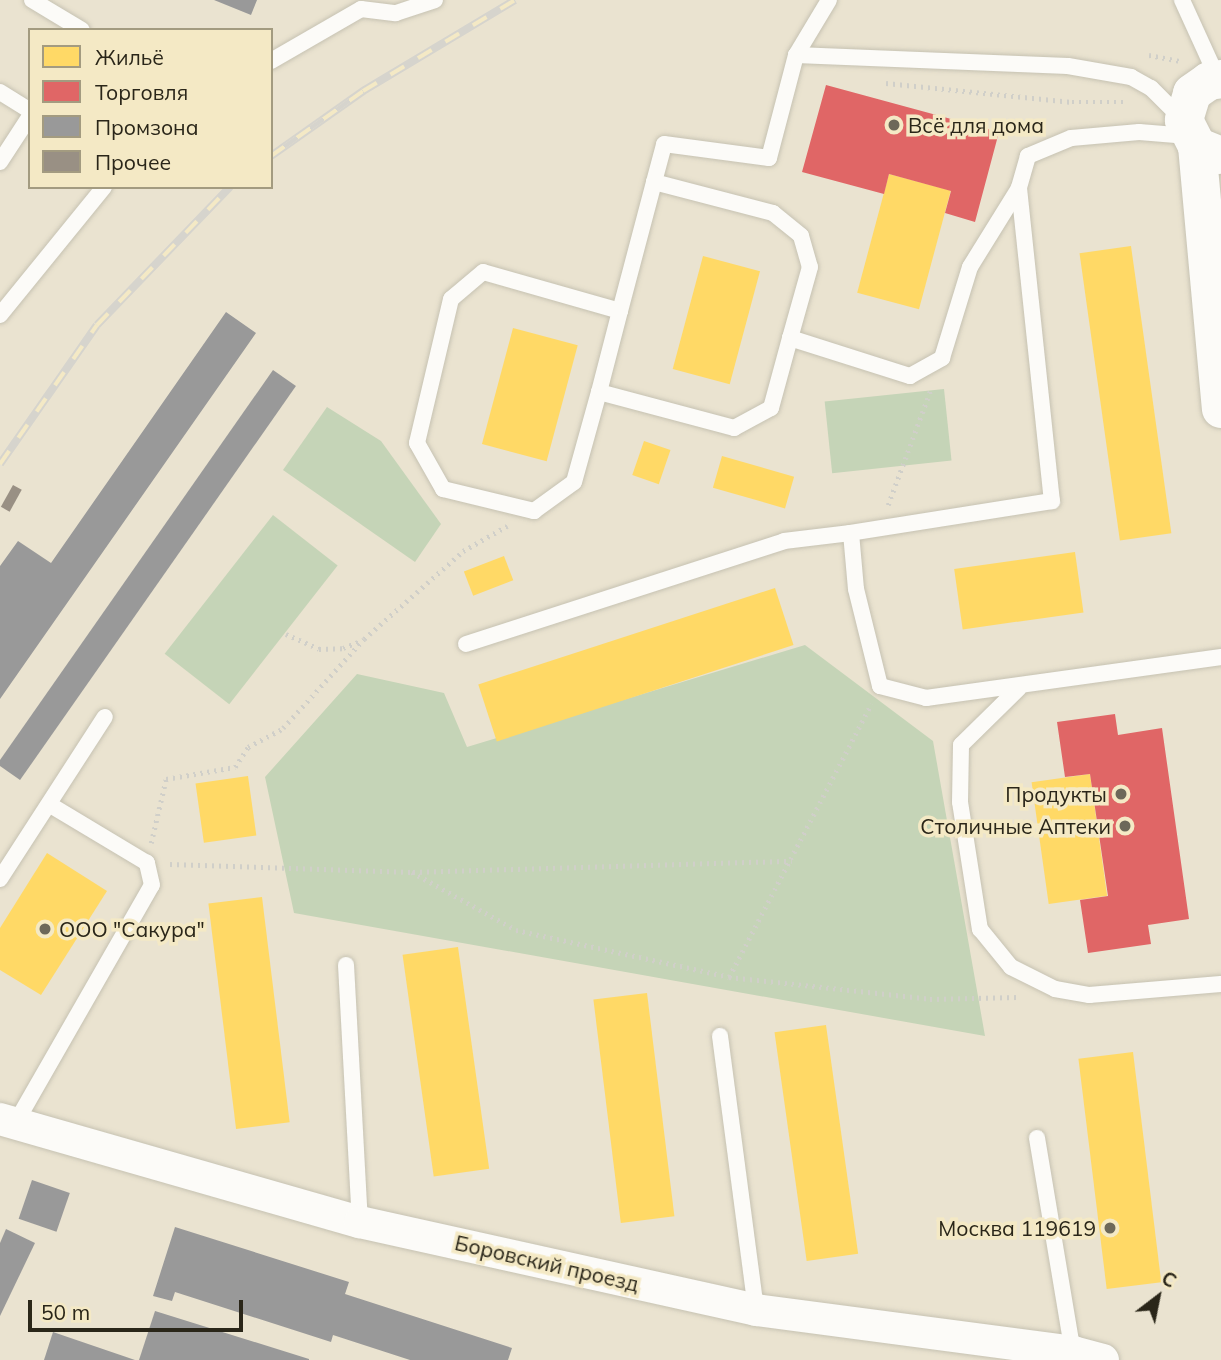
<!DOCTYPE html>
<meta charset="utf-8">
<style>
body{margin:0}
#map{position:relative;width:1221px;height:1360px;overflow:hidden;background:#eae3d0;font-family:Mulish,sans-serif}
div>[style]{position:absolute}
.green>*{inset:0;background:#c5d4b7;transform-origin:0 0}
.homes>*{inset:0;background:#ffd966;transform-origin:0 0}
.shops>*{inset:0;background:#e06666}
.industry>*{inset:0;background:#999;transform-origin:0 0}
.building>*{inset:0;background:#999084;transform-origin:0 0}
.path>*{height:4.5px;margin-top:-2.25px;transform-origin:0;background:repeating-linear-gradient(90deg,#d0cfc9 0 2px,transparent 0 7px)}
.roads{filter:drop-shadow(0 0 2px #c6c2b2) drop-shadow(0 0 2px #c6c2b2)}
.lane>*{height:16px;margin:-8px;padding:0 8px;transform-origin:8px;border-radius:8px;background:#fcfbf8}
.street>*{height:32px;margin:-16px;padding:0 16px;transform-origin:16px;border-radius:16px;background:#fcfbf8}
.secondary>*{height:38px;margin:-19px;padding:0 19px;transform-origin:19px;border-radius:19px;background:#fcfbf8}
.rail>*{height:8px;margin-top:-4px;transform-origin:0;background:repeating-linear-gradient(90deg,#f4e9c5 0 16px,#d6d4cd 0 32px);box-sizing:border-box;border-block:2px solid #d6d4cd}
.dots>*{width:19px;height:19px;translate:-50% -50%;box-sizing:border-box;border:4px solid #f4e9c5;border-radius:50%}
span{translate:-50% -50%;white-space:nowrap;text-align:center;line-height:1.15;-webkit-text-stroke:7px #f4e9c5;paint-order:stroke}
.poi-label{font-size:21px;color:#2a2619}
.left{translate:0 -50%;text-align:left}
.right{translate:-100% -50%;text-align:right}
.street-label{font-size:21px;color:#2a2619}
.legend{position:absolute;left:28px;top:28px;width:245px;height:161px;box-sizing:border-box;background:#f4e9c5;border:2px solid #a39b80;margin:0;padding:9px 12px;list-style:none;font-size:21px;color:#2a2619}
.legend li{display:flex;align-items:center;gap:14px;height:35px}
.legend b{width:35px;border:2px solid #a39b80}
.north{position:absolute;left:1123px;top:1262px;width:70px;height:70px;-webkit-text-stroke:5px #f4e9c5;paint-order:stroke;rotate:32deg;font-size:19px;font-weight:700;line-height:28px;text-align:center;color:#2a2619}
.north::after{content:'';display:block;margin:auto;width:24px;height:32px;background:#2a2619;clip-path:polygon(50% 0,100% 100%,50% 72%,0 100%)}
.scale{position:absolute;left:28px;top:1300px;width:215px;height:32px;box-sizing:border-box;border:4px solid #2a2619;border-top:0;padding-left:9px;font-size:21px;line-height:24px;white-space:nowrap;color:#2a2619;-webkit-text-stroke:5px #f4e9c5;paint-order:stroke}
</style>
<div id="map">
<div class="green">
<div style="left:944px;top:389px;width:72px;height:120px;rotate:84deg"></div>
<div style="clip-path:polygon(327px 407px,381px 441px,441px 524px,415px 562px,283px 470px)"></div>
<div style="left:273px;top:515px;width:82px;height:176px;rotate:38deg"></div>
<div style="clip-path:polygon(805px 645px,933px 741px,985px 1036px,294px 913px,265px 777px,357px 674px,444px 693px,467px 747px)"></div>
</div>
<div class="homes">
<div style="left:889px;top:174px;width:64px;height:123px;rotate:15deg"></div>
<div style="left:1131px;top:246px;width:290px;height:52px;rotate:82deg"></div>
<div style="left:703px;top:256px;width:59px;height:117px;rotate:15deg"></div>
<div style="left:513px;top:328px;width:67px;height:120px;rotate:15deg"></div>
<div style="left:644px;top:441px;width:28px;height:36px;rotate:19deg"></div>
<div style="left:722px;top:456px;width:75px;height:33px;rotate:16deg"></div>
<div style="left:1075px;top:552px;width:61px;height:122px;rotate:82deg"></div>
<div style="left:504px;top:556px;width:26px;height:43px;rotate:69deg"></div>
<div style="left:775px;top:588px;width:60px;height:312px;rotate:72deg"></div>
<div style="left:1090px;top:774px;width:123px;height:59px;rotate:82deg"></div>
<div style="left:248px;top:776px;width:60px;height:53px;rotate:82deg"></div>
<div style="clip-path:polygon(47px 853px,107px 891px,41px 995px,0 970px,0 928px)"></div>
<div style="left:262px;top:897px;width:227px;height:54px;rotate:83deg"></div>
<div style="left:458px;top:947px;width:224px;height:56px;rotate:82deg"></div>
<div style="left:647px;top:993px;width:225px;height:54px;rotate:83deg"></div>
<div style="left:826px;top:1025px;width:231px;height:52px;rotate:82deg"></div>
<div style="left:1133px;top:1052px;width:232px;height:55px;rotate:83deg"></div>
</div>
<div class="shops">
<div style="clip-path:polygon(826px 85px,999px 132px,975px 222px,945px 213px,951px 191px,889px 174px,884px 194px,802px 172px)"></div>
<div style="clip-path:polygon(1115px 714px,1118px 735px,1162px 728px,1189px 919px,1148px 925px,1151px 944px,1088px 953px,1080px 900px,1108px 896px,1090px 774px,1065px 777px,1057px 722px)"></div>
</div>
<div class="industry">
<div style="clip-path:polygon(214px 0,257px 0,251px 15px)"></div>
<div style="clip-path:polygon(226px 312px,256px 333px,0 699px,0 566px,18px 541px,51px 563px)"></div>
<div style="left:273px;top:370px;width:28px;height:481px;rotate:35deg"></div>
<div style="left:32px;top:1180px;width:40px;height:41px;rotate:19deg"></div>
<div style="clip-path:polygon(175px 1227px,349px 1282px,345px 1294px,512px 1348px,508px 1360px,410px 1360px,333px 1335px,331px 1342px,175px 1292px,172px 1301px,153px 1296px)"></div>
<div style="clip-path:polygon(6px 1229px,35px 1243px,0 1316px,0 1243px)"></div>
<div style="clip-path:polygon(155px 1311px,309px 1359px,309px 1360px,139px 1360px)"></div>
<div style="clip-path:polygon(53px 1332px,135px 1360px,44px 1360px)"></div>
</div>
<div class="building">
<div style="left:13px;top:485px;width:10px;height:25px;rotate:29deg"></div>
</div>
<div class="path">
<div style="left:1149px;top:55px;width:31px;rotate:11deg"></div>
<div style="left:886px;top:83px;width:187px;rotate:5.8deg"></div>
<div style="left:1072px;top:102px;width:56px"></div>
<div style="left:888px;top:505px;width:124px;rotate:-69.7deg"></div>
<div style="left:286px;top:634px;width:36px;rotate:24deg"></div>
<div style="left:319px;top:649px;width:24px;rotate:-2deg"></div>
<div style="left:343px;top:648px;width:18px;rotate:-22deg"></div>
<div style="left:151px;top:843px;width:66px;rotate:-76.8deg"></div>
<div style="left:166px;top:779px;width:70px;rotate:-9.9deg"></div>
<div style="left:235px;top:767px;width:24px;rotate:-57deg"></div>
<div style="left:248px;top:747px;width:40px;rotate:-28deg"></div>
<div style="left:283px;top:728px;width:120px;rotate:-47.7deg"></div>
<div style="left:364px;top:639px;width:132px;rotate:-41.6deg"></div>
<div style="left:463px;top:551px;width:51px;rotate:-29.6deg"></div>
<div style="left:170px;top:864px;width:242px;rotate:1.9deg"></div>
<div style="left:412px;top:872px;width:119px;rotate:29.1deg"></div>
<div style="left:516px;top:930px;width:218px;rotate:12.4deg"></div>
<div style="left:729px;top:977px;width:202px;rotate:6.2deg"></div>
<div style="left:930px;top:999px;width:88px;rotate:-1.3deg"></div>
<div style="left:413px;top:872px;width:379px;rotate:-1.7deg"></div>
<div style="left:729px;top:977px;width:308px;rotate:-62.5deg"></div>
</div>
<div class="roads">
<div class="lane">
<div style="left:32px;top:0;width:58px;rotate:31deg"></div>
<div style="left:1182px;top:0;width:87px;rotate:65.5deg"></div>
<div style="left:796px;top:55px;width:272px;rotate:2.3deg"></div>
<div style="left:1068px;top:66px;width:64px;rotate:9.9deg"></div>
<div style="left:1131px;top:77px;width:23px;rotate:29deg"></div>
<div style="left:1151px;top:88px;width:45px;rotate:45deg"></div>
<div style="left:271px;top:61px;width:104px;rotate:-30deg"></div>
<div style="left:361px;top:9px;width:35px;rotate:7deg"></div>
<div style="left:396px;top:13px;width:41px;rotate:-18.4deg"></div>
<div style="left:0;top:92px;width:36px;rotate:32deg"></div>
<div style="left:1188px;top:136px;width:49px;rotate:-175.3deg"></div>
<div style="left:1139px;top:132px;width:68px;rotate:175deg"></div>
<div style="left:1071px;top:138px;width:47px;rotate:157.3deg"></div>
<div style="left:1028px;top:156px;width:33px;rotate:106deg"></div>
<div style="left:1019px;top:188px;width:315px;rotate:84deg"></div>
<div style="left:1052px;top:501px;width:204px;rotate:171deg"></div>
<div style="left:851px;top:533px;width:56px;rotate:84.9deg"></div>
<div style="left:856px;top:589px;width:100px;rotate:76.1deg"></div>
<div style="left:880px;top:686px;width:48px;rotate:14.6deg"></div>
<div style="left:926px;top:698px;width:298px;rotate:-7.9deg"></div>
<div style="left:0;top:162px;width:55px;rotate:-56.9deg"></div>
<div style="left:654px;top:182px;width:39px;rotate:-75deg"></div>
<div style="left:664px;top:144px;width:106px;rotate:7.6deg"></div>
<div style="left:769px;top:158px;width:106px;rotate:-75.3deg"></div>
<div style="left:796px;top:55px;width:64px;rotate:-59deg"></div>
<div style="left:620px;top:311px;width:133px;rotate:-75.2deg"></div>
<div style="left:654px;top:182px;width:123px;rotate:14.6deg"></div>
<div style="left:773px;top:213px;width:36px;rotate:39deg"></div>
<div style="left:801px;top:236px;width:32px;rotate:74deg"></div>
<div style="left:810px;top:267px;width:74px;rotate:105.7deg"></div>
<div style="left:0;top:315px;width:165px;rotate:-50.9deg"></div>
<div style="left:599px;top:392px;width:84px;rotate:-75.5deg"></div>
<div style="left:620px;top:311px;width:142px;rotate:-164.1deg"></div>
<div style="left:483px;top:272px;width:42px;rotate:139.8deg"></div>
<div style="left:451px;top:299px;width:148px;rotate:103.3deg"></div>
<div style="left:417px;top:443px;width:53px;rotate:60.5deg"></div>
<div style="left:443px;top:489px;width:94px;rotate:13.6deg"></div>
<div style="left:534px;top:511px;width:49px;rotate:-35.9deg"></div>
<div style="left:574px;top:482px;width:93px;rotate:-74.5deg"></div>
<div style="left:599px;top:392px;width:140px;rotate:14.9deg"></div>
<div style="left:734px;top:428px;width:42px;rotate:-28.4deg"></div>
<div style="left:771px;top:408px;width:73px;rotate:-74.8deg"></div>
<div style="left:790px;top:338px;width:126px;rotate:17.6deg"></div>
<div style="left:910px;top:376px;width:37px;rotate:-29deg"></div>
<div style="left:942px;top:358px;width:95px;rotate:-72.9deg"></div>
<div style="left:970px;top:267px;width:93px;rotate:-58.2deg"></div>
<div style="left:466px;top:644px;width:334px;rotate:-17.9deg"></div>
<div style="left:784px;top:541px;width:67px;rotate:-6.8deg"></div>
<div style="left:1019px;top:688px;width:81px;rotate:135.5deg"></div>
<div style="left:961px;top:745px;width:57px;rotate:91deg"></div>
<div style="left:960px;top:802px;width:129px;rotate:81.1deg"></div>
<div style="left:980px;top:929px;width:49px;rotate:50.8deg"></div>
<div style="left:1011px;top:967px;width:49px;rotate:26.6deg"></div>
<div style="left:1055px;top:989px;width:35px;rotate:10deg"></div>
<div style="left:1089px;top:995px;width:132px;rotate:-4.8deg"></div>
<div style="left:0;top:879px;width:193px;rotate:-57.1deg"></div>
<div style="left:346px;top:965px;width:257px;rotate:86.9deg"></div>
<div style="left:720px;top:1036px;width:276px;rotate:82.5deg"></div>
<div style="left:15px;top:1124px;width:275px;rotate:-60.2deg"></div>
<div style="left:152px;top:885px;width:23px;rotate:-103deg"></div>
<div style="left:147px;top:863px;width:114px;rotate:-149deg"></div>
<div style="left:1037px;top:1138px;width:217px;rotate:80.5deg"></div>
</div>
<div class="street">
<div style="left:0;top:1119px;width:374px;rotate:16deg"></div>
<div style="left:360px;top:1222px;width:406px;rotate:12.5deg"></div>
<div style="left:756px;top:1310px;width:320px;rotate:7.5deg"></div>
<div style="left:1073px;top:1352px;width:31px;rotate:15deg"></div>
</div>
<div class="secondary">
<div style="left:1197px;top:146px;width:264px;rotate:84.8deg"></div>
<div style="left:1219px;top:155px;width:24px;rotate:-158deg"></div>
<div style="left:1197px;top:146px;width:29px;rotate:-117deg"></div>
<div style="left:1184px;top:120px;width:28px;rotate:-73deg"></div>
<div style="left:1192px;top:93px;width:21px;rotate:-35deg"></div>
<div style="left:1209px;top:81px;width:12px;rotate:-9deg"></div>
</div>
</div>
<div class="rail">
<div style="left:271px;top:156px;width:113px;rotate:-35.2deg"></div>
<div style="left:363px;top:91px;width:177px;rotate:-30.9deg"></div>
<div style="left:0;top:464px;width:169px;rotate:-55.1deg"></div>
<div style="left:97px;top:325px;width:192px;rotate:-46.1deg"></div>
</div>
<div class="dots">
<div style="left:894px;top:125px;background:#6d6859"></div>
<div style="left:1121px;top:794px;background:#6d6859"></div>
<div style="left:1125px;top:826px;background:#6d6859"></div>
<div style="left:45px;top:929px;background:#6d6859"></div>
<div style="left:1110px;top:1228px;background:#6d6859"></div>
</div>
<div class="poi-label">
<span class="left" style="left:908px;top:125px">Всё для дома</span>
<span class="right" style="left:1107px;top:794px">Продукты</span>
<span class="right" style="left:1111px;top:826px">Столичные Аптеки</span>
<span class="left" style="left:59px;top:929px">ООО "Сакура"</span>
<span class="right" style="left:1096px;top:1228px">Москва 119619</span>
</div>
<div class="street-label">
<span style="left:547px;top:1263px;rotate:13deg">Боровский проезд</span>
</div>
<ul class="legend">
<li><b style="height:19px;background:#ffd966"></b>Жильё</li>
<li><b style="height:19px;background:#e06666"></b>Торговля</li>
<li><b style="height:19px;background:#999"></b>Промзона</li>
<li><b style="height:19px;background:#999084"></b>Прочее</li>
</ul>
<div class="north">С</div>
<div class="scale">50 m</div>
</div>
